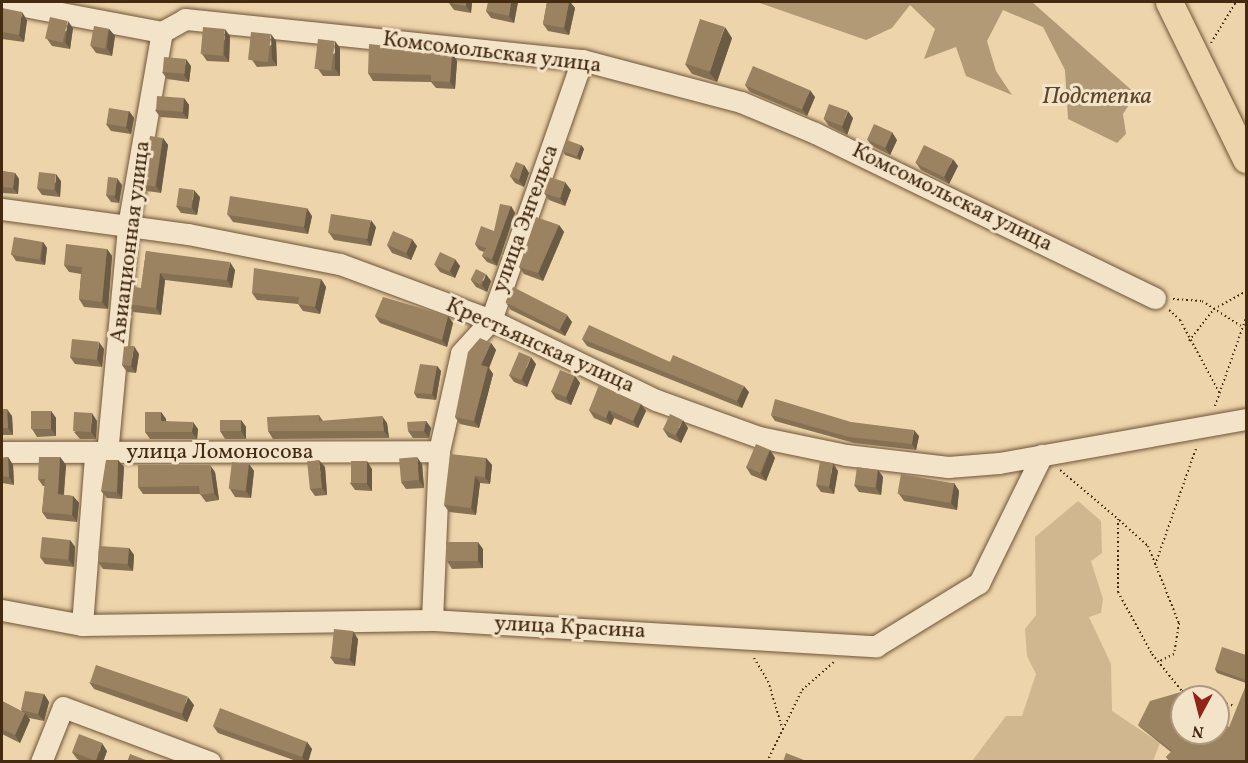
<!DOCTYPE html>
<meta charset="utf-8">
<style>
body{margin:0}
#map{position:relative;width:1248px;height:763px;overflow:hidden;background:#edd4aa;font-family:Vollkorn,serif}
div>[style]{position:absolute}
.green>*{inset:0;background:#d0b790}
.water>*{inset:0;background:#b39a76}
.path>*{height:2px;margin-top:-1px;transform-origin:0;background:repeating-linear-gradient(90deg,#432a11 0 1.5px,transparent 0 4.5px)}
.roads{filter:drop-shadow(0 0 2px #6e5437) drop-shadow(0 0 2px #6e5437)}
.minor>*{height:21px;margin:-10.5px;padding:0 10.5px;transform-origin:10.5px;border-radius:10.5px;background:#f3e3c8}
.major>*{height:27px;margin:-13.5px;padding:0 13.5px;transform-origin:13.5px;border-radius:13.5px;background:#edd4aa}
.wall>*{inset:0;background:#857053}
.shaded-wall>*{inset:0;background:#6c5b44}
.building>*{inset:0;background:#9b8261;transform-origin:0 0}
span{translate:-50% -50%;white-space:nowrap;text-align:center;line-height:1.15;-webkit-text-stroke:6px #f3e3c8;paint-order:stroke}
.street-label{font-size:22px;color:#432a11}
.water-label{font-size:24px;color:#5f462a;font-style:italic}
.frame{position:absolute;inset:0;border:3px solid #432a11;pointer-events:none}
.north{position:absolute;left:1170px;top:685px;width:60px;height:60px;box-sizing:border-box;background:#f3e3c8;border:2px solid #ad997f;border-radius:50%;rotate:187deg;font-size:16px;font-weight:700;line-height:24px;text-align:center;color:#432a11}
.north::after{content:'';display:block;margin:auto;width:21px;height:27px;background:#8f2418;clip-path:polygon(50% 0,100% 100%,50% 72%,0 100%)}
</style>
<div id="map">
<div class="green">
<div style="clip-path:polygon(1078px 501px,1101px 521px,1102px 553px,1091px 561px,1103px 599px,1101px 613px,1089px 617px,1111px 664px,1112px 711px,1160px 743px,1153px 761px,972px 761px,1006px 716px,1022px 716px,1036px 674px,1027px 656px,1025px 629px,1036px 615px,1035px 537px)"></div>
</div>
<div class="water">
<div style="clip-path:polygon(757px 2px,1032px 2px,1136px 94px,1123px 114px,1126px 134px,1117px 143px,1068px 119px,1065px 70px,1043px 27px,1003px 10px,987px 41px,996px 71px,1012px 95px,966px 76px,956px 47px,924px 59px,935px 29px,910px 5px,892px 28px,866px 40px)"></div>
</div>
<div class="path">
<div style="left:1211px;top:43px;width:48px;rotate:-58.6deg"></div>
<div style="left:1173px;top:299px;width:29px;rotate:4deg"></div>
<div style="left:1202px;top:301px;width:46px;rotate:32.7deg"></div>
<div style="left:1169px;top:310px;width:15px;rotate:42deg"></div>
<div style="left:1180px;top:320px;width:84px;rotate:61.6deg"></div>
<div style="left:1189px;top:341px;width:41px;rotate:-52deg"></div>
<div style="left:1214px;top:309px;width:37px;rotate:-29deg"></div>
<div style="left:1215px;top:406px;width:93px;rotate:-70.6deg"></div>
<div style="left:1060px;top:470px;width:76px;rotate:40.2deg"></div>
<div style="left:1118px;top:519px;width:73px;rotate:90deg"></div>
<div style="left:1118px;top:592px;width:71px;rotate:61.3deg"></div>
<div style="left:1152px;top:654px;width:48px;rotate:51deg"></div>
<div style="left:1182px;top:691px;width:23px;rotate:15deg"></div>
<div style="left:1119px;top:520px;width:39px;rotate:42deg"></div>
<div style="left:1148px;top:546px;width:83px;rotate:68.1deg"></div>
<div style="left:1179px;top:623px;width:31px;rotate:99deg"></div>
<div style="left:1174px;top:654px;width:18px;rotate:153deg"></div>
<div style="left:1155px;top:565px;width:126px;rotate:-70.6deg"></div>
<div style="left:754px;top:658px;width:27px;rotate:59deg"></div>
<div style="left:768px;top:681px;width:48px;rotate:73.1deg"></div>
<div style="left:1218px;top:701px;width:17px;rotate:17deg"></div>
<div style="left:767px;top:762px;width:80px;rotate:-64.1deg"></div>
<div style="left:802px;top:690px;width:44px;rotate:-41.3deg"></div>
</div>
<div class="roads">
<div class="minor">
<div style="left:3px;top:2px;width:162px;rotate:10.7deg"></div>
<div style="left:162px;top:32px;width:26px;rotate:-29deg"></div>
<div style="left:185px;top:19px;width:399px;rotate:5.9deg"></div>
<div style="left:582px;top:60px;width:164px;rotate:14.8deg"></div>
<div style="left:741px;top:102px;width:80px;rotate:22.7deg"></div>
<div style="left:815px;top:133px;width:378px;rotate:25.9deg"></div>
<div style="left:2px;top:209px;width:188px;rotate:7.7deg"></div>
<div style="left:188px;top:234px;width:155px;rotate:11.2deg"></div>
<div style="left:340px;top:264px;width:161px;rotate:20.3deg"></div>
<div style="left:491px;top:320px;width:183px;rotate:25.9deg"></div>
<div style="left:656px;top:400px;width:109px;rotate:19.8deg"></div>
<div style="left:759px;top:437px;width:89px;rotate:11.7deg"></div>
<div style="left:846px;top:455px;width:103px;rotate:6.7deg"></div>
<div style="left:948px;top:467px;width:51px;rotate:-4.5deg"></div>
<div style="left:999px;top:463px;width:251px;rotate:-10.1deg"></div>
<div style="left:2px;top:452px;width:437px;rotate:-0.1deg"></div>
<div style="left:107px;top:454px;width:229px;rotate:-84.7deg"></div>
<div style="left:128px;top:226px;width:197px;rotate:-80.1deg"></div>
<div style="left:2px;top:610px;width:81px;rotate:10.6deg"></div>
<div style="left:82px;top:625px;width:350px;rotate:-0.8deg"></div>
<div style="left:432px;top:620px;width:445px;rotate:3.4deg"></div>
<div style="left:876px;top:646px;width:121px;rotate:-31.5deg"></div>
<div style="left:979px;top:583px;width:143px;rotate:-63.8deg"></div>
<div style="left:432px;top:620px;width:169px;rotate:-87.6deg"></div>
<div style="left:439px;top:451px;width:100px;rotate:-77.3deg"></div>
<div style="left:461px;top:353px;width:45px;rotate:-47.7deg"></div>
<div style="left:491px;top:320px;width:275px;rotate:-70.7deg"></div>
<div style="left:82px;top:625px;width:170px;rotate:-85.6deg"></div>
<div style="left:41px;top:762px;width:59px;rotate:-68.2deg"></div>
<div style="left:63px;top:707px;width:157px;rotate:20.5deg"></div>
</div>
<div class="major">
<div style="left:1169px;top:2px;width:175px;rotate:63.9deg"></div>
</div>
</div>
<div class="wall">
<div style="clip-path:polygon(449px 2px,472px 2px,471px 13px,454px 10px,449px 3px)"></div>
<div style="clip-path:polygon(518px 2px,514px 23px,491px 18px,486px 11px)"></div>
<div style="clip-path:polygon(547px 2px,570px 2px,575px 8px,569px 35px,548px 31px,543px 24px)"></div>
<div style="clip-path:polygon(2px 8px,27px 20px,24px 42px,2px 39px)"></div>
<div style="clip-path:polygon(73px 28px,70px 49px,52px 46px,47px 39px)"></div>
<div style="clip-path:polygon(109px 29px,115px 36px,112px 56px,96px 53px,91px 46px)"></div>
<div style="clip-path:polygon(230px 36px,229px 62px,207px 61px,202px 54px)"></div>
<div style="clip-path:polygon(732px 38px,717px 82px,692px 74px,685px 64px)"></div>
<div style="clip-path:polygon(276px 41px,277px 66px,257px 67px,252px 60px)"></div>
<div style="clip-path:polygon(340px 48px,340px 76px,323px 76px,318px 69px)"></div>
<div style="clip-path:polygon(452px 53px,457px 61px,455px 89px,436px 88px,431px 82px,373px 81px,368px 73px)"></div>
<div style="clip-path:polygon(191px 66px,189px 82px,167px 79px,162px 72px)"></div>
<div style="clip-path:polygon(745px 85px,815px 97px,807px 116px,750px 92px)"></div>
<div style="clip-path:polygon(184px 98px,189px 105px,188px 119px,160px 117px,155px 110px)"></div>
<div style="clip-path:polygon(129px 111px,134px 118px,131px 134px,111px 131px,106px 124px)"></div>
<div style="clip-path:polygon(853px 118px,847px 135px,829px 126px,824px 119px)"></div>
<div style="clip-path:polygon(163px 138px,168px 145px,161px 193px,147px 191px,142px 184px)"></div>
<div style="clip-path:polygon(867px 139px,897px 140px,890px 155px,872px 146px)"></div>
<div style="clip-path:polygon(581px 145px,584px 149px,580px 160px,565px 155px,563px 151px)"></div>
<div style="clip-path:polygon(916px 163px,958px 166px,949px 184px,921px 170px)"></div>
<div style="clip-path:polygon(524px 165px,529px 173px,524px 187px,515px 183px,510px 176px)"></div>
<div style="clip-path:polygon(2px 171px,15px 173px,19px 179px,18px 194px,2px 193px)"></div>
<div style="clip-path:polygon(61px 181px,60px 197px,42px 195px,37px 188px)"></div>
<div style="clip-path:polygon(122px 185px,119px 203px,111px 202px,106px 195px)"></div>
<div style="clip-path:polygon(571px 190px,565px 206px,549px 200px,544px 193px)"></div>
<div style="clip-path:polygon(200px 197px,197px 215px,181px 213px,176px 206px)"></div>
<div style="clip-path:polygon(511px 206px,515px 213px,497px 266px,487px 262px,482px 256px,484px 252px,479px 250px,475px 244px,494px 231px)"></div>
<div style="clip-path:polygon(228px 215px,312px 216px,308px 234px,233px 222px)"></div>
<div style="clip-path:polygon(559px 225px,564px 232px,543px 281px,524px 274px,519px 267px)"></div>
<div style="clip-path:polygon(376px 227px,371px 246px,334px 240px,329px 233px)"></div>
<div style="clip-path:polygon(43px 242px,47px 248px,45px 265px,16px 261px,12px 255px)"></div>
<div style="clip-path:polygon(387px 245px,417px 246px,411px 260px,392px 253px)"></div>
<div style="clip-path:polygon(107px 249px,112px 256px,108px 309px,84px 307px,79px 299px,81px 274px,69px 272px,64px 265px)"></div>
<div style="clip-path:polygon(146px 251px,235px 270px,232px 288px,165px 280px,161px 315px,133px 312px,128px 304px,141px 288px)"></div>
<div style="clip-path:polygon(435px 265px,460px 266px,455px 278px,440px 272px)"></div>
<div style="clip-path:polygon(321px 279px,326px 287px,320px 314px,303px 311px,298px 304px,257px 300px,252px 293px)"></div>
<div style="clip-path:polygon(471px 280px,491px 281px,487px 292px,476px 287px)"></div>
<div style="clip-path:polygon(506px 303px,572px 322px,565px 336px,511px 310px)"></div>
<div style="clip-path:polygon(375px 316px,448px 316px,453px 323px,447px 347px,380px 323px)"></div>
<div style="clip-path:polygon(582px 339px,670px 362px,749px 392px,742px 408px,587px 346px)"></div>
<div style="clip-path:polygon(491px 343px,496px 350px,489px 368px,493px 374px,479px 428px,460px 424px,455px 417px)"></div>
<div style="clip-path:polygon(104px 349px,102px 367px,75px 364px,70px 357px)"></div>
<div style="clip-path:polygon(139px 354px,136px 373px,127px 372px,122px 365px)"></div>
<div style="clip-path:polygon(536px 364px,527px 387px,514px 382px,509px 375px)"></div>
<div style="clip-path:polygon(437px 366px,441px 371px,436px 400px,417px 398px,414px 393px)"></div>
<div style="clip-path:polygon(575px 376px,580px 383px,571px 405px,556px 399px,551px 391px)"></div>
<div style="clip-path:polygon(641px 404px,646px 411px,638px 428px,614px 418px,611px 425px,594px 418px,589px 410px)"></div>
<div style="clip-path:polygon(2px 409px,12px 416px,13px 435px,2px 435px)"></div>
<div style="clip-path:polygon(51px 411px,56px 418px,56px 436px,37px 437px,32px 429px)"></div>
<div style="clip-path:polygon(161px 412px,166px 419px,166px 421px,198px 429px,197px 439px,150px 439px,145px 432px)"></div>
<div style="clip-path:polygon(319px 415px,323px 421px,387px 423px,389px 438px,273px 439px,268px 431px)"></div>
<div style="clip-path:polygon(771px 415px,919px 436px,916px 450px,854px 443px,775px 421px)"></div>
<div style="clip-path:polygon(241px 420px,246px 427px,246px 439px,225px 439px,220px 431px)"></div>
<div style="clip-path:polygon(97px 421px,96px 439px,80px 439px,74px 432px)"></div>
<div style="clip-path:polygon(426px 421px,431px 428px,429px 438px,413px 438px,408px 431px)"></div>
<div style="clip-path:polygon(688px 428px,681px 443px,668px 437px,663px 429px)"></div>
<div style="clip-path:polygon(770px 450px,775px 458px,766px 481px,751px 475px,746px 467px)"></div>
<div style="clip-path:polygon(8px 457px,13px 465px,14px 485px,2px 483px,2px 458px)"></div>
<div style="clip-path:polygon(60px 457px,66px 465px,64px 495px,73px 496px,79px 503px,77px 522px,47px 519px,42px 512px,45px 486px,43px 486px,38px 479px)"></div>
<div style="clip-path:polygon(486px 458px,492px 465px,490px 484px,480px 483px,476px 515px,449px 512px,444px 505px)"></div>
<div style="clip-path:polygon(118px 460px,124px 467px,122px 499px,107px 498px,101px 491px)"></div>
<div style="clip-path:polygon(249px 464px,254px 471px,251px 498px,235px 497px,230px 489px)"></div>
<div style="clip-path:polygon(422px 464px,424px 488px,406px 489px,401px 482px)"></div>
<div style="clip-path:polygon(325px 467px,327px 495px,315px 496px,310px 489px)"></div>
<div style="clip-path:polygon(372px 469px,372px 491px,355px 490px,350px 483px)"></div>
<div style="clip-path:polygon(878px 470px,883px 477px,881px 495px,859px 492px,854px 485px)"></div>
<div style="clip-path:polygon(838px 471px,834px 494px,821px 492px,816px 485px)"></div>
<div style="clip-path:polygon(215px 472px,219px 500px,206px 502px,200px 494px,143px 494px,138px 487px)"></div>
<div style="clip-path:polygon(954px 483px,959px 491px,957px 510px,904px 501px,899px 494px)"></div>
<div style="clip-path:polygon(70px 540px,75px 547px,74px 567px,45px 564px,40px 557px)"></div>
<div style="clip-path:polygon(129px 548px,134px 555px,133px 571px,103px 569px,98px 562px)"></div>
<div style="clip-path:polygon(483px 549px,483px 568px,452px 569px,447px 561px)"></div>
<div style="clip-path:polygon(358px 639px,355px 666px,335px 664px,330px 657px)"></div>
<div style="clip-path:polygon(1246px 655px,1246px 683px,1217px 673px,1215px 669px)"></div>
<div style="clip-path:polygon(89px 682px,194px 705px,187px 722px,94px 689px)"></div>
<div style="clip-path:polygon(44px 694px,49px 702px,44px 721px,29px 718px,30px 720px,20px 743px,2px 734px,2px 701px,21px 711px)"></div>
<div style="clip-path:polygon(1138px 725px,1246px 762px,1170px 762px,1166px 757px,1171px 752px,1141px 728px)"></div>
<div style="clip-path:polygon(213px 726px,307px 742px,312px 749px,308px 762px,299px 762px,218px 733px)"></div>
<div style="clip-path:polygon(107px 751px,103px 762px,83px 762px,77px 759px,72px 752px)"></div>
</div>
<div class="shaded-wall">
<div style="clip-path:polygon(466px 2px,472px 2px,471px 13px,466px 6px)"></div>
<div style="clip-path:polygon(511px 2px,518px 2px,514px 23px,509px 16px)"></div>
<div style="clip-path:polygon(569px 2px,570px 2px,575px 8px,569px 35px,564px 28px)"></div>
<div style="clip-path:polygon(22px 12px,27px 20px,24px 42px,19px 35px)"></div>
<div style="clip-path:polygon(68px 21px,73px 28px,70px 49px,65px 42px)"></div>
<div style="clip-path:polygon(725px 27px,732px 38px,717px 82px,709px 72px)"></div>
<div style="clip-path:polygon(109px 29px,115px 36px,112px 56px,107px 48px)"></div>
<div style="clip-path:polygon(225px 29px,230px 36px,229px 62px,224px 55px)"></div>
<div style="clip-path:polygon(271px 34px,276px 41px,277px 66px,272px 59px)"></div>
<div style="clip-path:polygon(335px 41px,340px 48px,340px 76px,335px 69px)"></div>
<div style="clip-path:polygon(452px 53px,457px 61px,455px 89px,450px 82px)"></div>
<div style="clip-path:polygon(186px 59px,191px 66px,189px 82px,184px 75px)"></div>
<div style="clip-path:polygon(810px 90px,815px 97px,807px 116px,802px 109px)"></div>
<div style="clip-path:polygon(184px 98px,189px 105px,188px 119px,182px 112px)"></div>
<div style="clip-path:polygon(129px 111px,134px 118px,131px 134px,126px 127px)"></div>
<div style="clip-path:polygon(848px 111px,853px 118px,847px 135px,842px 127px)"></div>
<div style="clip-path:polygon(892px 132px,897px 140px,890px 155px,885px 148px)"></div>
<div style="clip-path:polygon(163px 138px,168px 145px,161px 193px,156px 186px)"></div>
<div style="clip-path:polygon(581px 145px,584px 149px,580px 160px,577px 156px)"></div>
<div style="clip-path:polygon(953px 159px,958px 166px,949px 184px,944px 177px)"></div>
<div style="clip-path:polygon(524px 165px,529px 173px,524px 187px,519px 180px)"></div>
<div style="clip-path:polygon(15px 173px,19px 179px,18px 194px,13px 188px)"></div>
<div style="clip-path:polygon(56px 174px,61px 181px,60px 197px,55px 190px)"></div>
<div style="clip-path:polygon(117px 178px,122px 185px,119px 203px,114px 196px)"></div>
<div style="clip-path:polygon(565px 182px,571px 190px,565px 206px,560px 198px)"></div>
<div style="clip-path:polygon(194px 190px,200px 197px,197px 215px,192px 208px)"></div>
<div style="clip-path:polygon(511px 206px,515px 213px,497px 266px,492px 259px)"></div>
<div style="clip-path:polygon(307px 208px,312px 216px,308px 234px,303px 226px)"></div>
<div style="clip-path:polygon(371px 220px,376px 227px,371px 246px,366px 239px)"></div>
<div style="clip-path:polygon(559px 225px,564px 232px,543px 281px,538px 273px)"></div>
<div style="clip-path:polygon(412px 239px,417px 246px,411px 260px,406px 253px)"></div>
<div style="clip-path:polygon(43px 242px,47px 248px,45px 265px,41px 260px)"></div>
<div style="clip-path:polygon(107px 249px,112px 256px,108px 309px,102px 302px)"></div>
<div style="clip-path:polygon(455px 259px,460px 266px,455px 278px,450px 271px)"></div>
<div style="clip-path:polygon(230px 262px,235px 270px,232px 288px,227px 280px)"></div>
<div style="clip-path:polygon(160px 273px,165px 280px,161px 315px,156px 308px)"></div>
<div style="clip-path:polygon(486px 274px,491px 281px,487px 292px,482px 285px)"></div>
<div style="clip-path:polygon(321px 279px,326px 287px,320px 314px,315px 307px)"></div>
<div style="clip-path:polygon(567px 315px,572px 322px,565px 336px,560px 329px)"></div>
<div style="clip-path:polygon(448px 316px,453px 323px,447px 347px,442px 340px)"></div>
<div style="clip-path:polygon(99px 342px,104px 349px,102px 367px,97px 359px)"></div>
<div style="clip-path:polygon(491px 343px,496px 350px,489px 368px,493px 374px,479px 428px,474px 421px,481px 365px)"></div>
<div style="clip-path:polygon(134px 346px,139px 354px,136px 373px,131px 366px)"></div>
<div style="clip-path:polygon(531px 357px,536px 364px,527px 387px,522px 380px)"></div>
<div style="clip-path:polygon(437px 366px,441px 371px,436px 400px,432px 394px)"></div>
<div style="clip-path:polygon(575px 376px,580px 383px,571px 405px,566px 398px)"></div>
<div style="clip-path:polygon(744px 386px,749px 392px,742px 408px,737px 401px)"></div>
<div style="clip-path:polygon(641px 404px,646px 411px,638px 428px,633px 421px)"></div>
<div style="clip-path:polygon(7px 409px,12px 416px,13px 435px,8px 428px)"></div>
<div style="clip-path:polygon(609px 410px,614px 418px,611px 425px,606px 418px)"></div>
<div style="clip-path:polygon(51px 411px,56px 418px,56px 436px,51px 429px)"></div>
<div style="clip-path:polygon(161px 412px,166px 419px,166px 428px,161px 421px)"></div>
<div style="clip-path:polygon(92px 413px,97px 421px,96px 439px,91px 432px)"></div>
<div style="clip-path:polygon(382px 416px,387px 423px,389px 438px,384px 431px)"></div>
<div style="clip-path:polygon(241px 420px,246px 427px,246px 439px,241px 431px)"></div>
<div style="clip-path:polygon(683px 420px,688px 428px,681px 443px,676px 435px)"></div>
<div style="clip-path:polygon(426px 421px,431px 428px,429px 438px,424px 431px)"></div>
<div style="clip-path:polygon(193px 422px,198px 429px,197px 439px,192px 432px)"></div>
<div style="clip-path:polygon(914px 430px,919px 436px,916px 450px,912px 444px)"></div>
<div style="clip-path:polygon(770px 450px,775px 458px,766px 481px,761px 474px)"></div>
<div style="clip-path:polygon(8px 457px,13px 465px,14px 485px,9px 477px)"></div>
<div style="clip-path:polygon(60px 457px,66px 465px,63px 501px,58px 494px)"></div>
<div style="clip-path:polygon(417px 457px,422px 464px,424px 488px,419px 480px)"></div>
<div style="clip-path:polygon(486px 458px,492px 465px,490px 484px,485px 477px)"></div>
<div style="clip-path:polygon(118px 460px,124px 467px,122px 499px,117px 492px)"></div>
<div style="clip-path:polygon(319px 460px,325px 467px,327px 495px,322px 488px)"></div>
<div style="clip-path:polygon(367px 461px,372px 469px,372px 491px,367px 484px)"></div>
<div style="clip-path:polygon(833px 463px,838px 471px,834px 494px,829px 487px)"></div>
<div style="clip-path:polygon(249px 464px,254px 471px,251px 498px,246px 491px)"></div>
<div style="clip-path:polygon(210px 465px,215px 472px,219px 500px,214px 493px)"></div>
<div style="clip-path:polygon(878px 470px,883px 477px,881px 495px,876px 488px)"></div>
<div style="clip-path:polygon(475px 476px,480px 483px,476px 515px,471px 508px)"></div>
<div style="clip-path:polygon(954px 483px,959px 491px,957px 510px,951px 503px)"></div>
<div style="clip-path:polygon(73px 496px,79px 503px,77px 522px,72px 515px)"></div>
<div style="clip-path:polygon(70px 540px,75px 547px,74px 567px,69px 560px)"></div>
<div style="clip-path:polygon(478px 542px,483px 549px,483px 568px,478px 561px)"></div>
<div style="clip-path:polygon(129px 548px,134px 555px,133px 571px,127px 564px)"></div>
<div style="clip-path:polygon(353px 631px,358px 639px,355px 666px,349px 659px)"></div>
<div style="clip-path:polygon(44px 694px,49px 702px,44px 721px,38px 714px)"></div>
<div style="clip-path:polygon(188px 697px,194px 705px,187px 722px,182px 715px)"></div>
<div style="clip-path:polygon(25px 713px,30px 720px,20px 743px,15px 735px)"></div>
<div style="clip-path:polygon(307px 742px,312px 749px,308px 762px,305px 762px,302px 757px)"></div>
<div style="clip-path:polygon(102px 743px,107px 751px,103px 762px,96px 762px)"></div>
</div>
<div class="building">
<div style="clip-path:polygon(449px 2px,466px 2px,466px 6px,449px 3px)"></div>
<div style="clip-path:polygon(488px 2px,511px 2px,509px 16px,486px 11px)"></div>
<div style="clip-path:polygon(547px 2px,569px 2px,564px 28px,543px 24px)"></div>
<div style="clip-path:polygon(2px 8px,22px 12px,19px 35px,2px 32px)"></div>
<div style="left:50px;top:17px;width:18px;height:22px;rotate:13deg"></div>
<div style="left:700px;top:19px;width:26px;height:47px;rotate:18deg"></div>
<div style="left:94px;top:26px;width:15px;height:20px;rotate:11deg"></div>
<div style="left:203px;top:27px;width:22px;height:27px;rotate:5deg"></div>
<div style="left:251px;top:32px;width:20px;height:28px;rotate:6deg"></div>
<div style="left:318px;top:39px;width:17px;height:30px;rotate:7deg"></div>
<div style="clip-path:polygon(369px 44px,452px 53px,450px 82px,431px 81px,431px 75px,368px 73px)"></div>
<div style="left:164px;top:57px;width:22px;height:15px;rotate:5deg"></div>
<div style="left:753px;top:66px;width:62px;height:21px;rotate:23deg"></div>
<div style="left:157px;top:96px;width:27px;height:14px;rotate:4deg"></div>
<div style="left:829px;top:104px;width:20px;height:16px;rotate:20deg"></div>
<div style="left:109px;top:108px;width:20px;height:16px;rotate:9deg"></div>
<div style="left:874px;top:124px;width:20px;height:17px;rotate:24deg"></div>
<div style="left:150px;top:136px;width:13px;height:49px;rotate:9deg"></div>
<div style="left:567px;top:140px;width:15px;height:12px;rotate:20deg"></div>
<div style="left:924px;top:145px;width:32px;height:20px;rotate:26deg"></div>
<div style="clip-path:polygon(516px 162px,524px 165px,519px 180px,510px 176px)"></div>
<div style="clip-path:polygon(2px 171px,15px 173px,13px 188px,2px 187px)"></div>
<div style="left:39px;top:172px;width:17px;height:16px;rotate:7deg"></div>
<div style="left:108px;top:177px;width:9px;height:18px;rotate:6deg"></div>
<div style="left:549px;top:177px;width:17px;height:17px;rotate:17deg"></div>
<div style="left:179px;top:188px;width:15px;height:18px;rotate:8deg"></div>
<div style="left:230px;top:196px;width:78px;height:19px;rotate:9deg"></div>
<div style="clip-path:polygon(500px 204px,511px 206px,492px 259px,482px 256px,486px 248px,475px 244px,481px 226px,494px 231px)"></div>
<div style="left:331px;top:214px;width:40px;height:19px;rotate:9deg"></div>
<div style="clip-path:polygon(536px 217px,559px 225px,538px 273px,519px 267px)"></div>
<div style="left:393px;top:231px;width:21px;height:15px;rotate:23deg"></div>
<div style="left:14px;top:237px;width:29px;height:18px;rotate:10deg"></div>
<div style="clip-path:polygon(66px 244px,107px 249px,102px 302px,79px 299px,82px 267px,64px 265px)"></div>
<div style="clip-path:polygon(146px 251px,230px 262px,227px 280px,160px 273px,156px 308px,128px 304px,130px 286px,141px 288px)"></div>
<div style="left:440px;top:252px;width:17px;height:14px;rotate:25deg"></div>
<div style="clip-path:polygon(254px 268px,321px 279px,315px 307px,298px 304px,299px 297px,252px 293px)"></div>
<div style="left:476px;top:269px;width:11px;height:12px;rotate:27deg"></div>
<div style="left:513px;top:287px;width:61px;height:17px;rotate:27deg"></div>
<div style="clip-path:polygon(383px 297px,448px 316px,442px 340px,375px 316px)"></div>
<div style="clip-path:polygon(589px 325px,670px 362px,673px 355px,744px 386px,737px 401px,582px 339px)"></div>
<div style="clip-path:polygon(480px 338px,491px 343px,481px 365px,488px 367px,474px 421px,455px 417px,468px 352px)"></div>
<div style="left:72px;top:339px;width:27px;height:18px;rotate:6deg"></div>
<div style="clip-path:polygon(124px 346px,134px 346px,131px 366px,122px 365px)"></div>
<div style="left:519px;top:352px;width:13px;height:25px;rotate:23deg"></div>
<div style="clip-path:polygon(420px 364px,437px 366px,432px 394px,414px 393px)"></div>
<div style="left:560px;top:370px;width:16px;height:23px;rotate:22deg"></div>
<div style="clip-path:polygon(599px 385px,641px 404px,633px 421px,609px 410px,606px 418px,589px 410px)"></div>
<div style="clip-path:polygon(775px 399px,851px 422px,914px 430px,912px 444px,849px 437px,771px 415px)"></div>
<div style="clip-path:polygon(2px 409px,7px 409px,8px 428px,2px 428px)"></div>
<div style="left:51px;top:411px;width:18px;height:20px;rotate:90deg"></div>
<div style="clip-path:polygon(145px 412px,161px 412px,161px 421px,193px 422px,192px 432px,145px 432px)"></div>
<div style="left:92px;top:413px;width:19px;height:18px;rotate:93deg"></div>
<div style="left:670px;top:414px;width:14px;height:17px;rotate:25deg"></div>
<div style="clip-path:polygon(319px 415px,319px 421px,382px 416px,384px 431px,268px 431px,267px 417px)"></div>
<div style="left:220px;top:420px;width:21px;height:11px"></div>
<div style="clip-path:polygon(426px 421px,424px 431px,408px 431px,407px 422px)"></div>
<div style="left:756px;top:444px;width:15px;height:25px;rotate:23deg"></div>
<div style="clip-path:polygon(450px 454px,486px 458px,485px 477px,475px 476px,471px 508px,444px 505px)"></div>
<div style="clip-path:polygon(8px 457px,9px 477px,2px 476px,2px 458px)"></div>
<div style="clip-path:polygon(39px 457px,60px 457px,58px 494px,73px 496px,72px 515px,42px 512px,45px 479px,38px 479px)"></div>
<div style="left:417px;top:457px;width:23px;height:18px;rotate:85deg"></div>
<div style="clip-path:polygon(106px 460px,118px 460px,117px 492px,101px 491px)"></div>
<div style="left:319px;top:460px;width:28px;height:12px;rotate:84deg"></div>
<div style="left:351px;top:461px;width:16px;height:22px"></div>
<div style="left:820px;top:461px;width:13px;height:24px;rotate:9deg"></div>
<div style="left:232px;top:462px;width:17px;height:27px;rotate:7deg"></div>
<div style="clip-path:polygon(138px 465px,210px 465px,214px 493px,200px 495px,199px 486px,138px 487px)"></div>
<div style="left:857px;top:467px;width:21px;height:18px;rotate:8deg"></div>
<div style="left:901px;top:474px;width:54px;height:20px;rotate:10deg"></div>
<div style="left:42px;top:537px;width:28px;height:20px;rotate:6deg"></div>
<div style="left:478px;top:542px;width:19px;height:32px;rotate:90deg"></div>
<div style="left:99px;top:546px;width:30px;height:16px;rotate:4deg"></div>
<div style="left:334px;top:629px;width:19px;height:28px;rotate:6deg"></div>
<div style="clip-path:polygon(1222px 647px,1246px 655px,1246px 680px,1215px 669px)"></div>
<div style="left:96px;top:665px;width:97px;height:18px;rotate:19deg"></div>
<div style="clip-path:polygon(1246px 685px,1246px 762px,1171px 762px,1166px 757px,1172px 751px,1138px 725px,1150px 701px,1181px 692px,1187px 697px,1182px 697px,1182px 733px,1218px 733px,1218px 719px,1229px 727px)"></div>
<div style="clip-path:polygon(25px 691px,44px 694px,38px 714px,21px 710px)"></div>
<div style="clip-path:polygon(2px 701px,25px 713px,15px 735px,2px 729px)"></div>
<div style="clip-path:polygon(220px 708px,307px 742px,302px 757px,213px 726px)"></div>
<div style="left:79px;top:734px;width:25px;height:19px;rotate:21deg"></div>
<div style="clip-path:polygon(786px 753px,809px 762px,783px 762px)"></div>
<div style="clip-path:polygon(130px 754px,151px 762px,127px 762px)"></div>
</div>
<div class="street-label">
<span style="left:492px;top:53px;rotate:7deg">Комсомольская улица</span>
<span style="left:952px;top:198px;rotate:26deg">Комсомольская улица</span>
<span style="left:526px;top:219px;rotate:-70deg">улица Энгельса</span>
<span style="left:131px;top:242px;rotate:-83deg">Авиационная улица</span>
<span style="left:540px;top:346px;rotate:24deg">Крестьянская улица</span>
<span style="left:220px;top:453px">улица Ломоносова</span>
<span style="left:570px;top:628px;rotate:3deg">улица Красина</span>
</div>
<div class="water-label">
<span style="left:1097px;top:98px">Подстепка</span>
</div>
<div class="frame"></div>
<div class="north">N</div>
</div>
